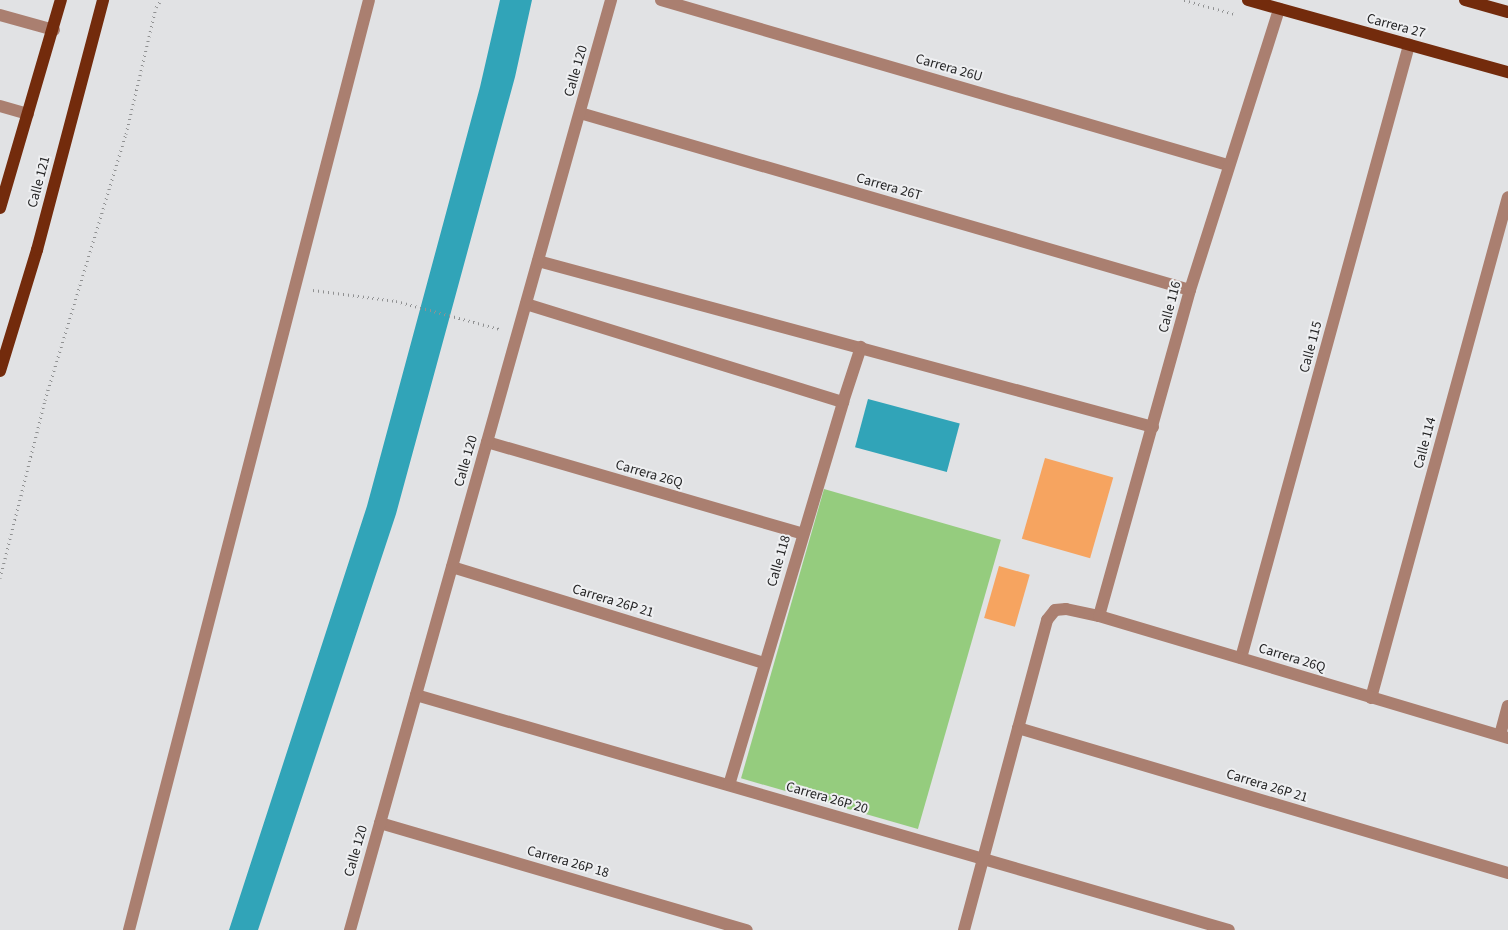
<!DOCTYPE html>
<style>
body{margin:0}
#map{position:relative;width:1508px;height:930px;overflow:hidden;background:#e1e2e4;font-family:"Source Sans 3",sans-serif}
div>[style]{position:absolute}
.green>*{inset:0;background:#95cc7e;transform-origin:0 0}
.water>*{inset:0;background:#31a4b8;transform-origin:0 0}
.building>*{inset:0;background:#f6a460;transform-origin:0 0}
.path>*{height:3px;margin-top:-1.5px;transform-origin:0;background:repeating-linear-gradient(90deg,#909192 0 1px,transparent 0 5px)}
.minor>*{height:12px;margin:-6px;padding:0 6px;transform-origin:6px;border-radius:6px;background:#aa7f70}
.major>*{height:12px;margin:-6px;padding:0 6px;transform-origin:6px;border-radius:6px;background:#732b0c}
span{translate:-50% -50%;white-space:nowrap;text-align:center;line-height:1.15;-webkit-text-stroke:4px #eeeff1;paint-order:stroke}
.street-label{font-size:14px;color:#242425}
</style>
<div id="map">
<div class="green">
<div style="left:824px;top:489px;width:184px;height:301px;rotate:16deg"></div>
</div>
<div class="water">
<div style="clip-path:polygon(500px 0,532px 0,515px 77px,396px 514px,258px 930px,229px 930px,367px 506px,480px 87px)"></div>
<div style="left:868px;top:399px;width:95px;height:50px;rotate:15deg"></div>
</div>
<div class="building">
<div style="left:1045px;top:458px;width:71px;height:84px;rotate:16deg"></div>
<div style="left:999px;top:566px;width:32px;height:54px;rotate:16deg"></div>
</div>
<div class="path">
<div style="left:1184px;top:0;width:53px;rotate:15.4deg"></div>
<div style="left:313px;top:290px;width:84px;rotate:7.5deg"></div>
<div style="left:396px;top:301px;width:108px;rotate:15.1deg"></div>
<div style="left:0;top:578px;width:184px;rotate:-75.8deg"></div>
<div style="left:45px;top:400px;width:278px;rotate:-73.1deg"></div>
<div style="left:126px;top:134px;width:130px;rotate:-76.7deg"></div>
<div style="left:156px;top:7px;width:9px;rotate:-54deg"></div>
</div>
<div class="minor">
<div style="left:661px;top:0;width:591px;rotate:16.23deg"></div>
<div style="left:0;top:15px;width:56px;rotate:15.5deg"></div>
<div style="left:0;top:106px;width:29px;rotate:16deg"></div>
<div style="left:580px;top:113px;width:635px;rotate:16.18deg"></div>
<div style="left:538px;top:261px;width:637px;rotate:15.11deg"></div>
<div style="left:526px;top:304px;width:332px;rotate:17.2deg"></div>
<div style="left:487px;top:442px;width:329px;rotate:16.2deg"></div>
<div style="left:452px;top:567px;width:327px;rotate:17.1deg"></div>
<div style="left:1099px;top:616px;width:338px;rotate:-74.4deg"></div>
<div style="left:1190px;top:290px;width:295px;rotate:-72.4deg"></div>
<div style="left:1241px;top:658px;width:636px;rotate:-74.67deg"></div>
<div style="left:416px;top:695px;width:846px;rotate:16.12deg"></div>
<div style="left:1371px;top:698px;width:519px;rotate:-74.71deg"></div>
<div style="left:1018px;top:728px;width:511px;rotate:16.48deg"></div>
<div style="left:1500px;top:735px;width:30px;rotate:-75deg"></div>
<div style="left:729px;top:785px;width:400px;rotate:-73.4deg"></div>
<div style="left:843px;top:402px;width:58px;rotate:-71.9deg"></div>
<div style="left:380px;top:823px;width:382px;rotate:16.3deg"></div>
<div style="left:129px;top:930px;width:960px;rotate:-75.53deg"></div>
<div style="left:350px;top:930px;width:966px;rotate:-74.32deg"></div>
<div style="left:964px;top:930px;width:321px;rotate:-75deg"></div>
<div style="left:1047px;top:620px;width:13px;rotate:-51deg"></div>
<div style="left:1055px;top:610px;width:11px;rotate:-5deg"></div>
<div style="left:1066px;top:609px;width:34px;rotate:12deg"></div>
<div style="left:1099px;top:616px;width:427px;rotate:16.6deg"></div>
</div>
<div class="major">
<div style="left:1248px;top:0;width:270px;rotate:15.5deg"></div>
<div style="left:1465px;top:0;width:45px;rotate:15.6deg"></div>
<div style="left:0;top:208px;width:217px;rotate:-73.7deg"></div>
<div style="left:0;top:371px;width:127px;rotate:-73deg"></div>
<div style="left:37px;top:250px;width:259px;rotate:-75.2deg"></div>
</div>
<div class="street-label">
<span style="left:1396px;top:26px;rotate:15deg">Carrera 27</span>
<span style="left:949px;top:68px;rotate:16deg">Carrera 26U</span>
<span style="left:576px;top:71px;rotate:-74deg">Calle 120</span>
<span style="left:39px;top:182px;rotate:-75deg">Calle 121</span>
<span style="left:889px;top:187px;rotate:16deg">Carrera 26T</span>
<span style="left:1170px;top:307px;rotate:-75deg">Calle 116</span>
<span style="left:1311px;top:347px;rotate:-75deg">Calle 115</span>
<span style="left:1425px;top:443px;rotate:-75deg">Calle 114</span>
<span style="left:466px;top:461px;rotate:-74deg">Calle 120</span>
<span style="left:649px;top:474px;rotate:16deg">Carrera 26Q</span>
<span style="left:779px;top:561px;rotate:-74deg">Calle 118</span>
<span style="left:613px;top:601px;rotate:17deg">Carrera 26P 21</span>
<span style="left:1292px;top:658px;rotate:17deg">Carrera 26Q</span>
<span style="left:1267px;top:786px;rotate:17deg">Carrera 26P 21</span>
<span style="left:827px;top:798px;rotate:16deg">Carrera 26P 20</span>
<span style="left:356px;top:851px;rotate:-74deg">Calle 120</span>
<span style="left:568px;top:862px;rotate:16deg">Carrera 26P 18</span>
</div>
</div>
